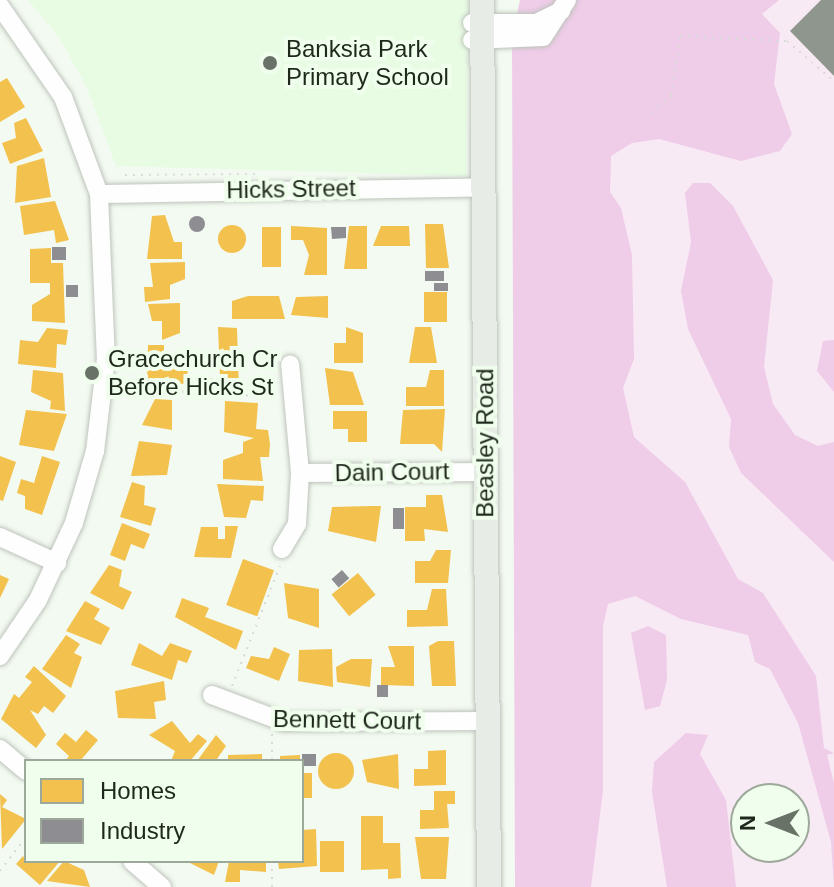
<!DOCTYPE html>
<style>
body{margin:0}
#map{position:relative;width:834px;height:887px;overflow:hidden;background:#f3faf1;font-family:Helvetica,sans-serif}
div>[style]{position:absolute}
.built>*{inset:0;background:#e8fce4}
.green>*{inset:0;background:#f8eaf4}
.forest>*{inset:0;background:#efcce8}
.homes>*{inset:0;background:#f2c14e;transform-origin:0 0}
.round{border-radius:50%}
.industry>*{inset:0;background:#8d8d92;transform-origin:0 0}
.building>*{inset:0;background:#8f968d}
.path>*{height:2px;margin-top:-1px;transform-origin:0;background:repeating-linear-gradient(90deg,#d9dbd8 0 2px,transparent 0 8px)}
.roads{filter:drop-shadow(0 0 2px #bdc4bb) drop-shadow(0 0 2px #bdc4bb)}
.minor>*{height:18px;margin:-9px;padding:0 9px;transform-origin:9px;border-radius:9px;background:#fdfefd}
.major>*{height:24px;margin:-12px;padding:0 12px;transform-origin:12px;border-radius:12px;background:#e7ece6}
.dots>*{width:22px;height:22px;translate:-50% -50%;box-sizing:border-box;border:4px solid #f0feed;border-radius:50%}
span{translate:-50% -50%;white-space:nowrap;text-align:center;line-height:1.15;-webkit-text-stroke:8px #f0feed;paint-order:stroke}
.poi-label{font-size:24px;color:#1f281d}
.left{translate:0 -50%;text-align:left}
.street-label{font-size:24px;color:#1f281d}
.legend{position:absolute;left:24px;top:759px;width:280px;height:104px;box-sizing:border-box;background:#f0feed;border:2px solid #9ca89a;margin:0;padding:10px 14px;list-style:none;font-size:24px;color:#1f281d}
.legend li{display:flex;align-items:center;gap:16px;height:40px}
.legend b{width:40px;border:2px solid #9ca89a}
.north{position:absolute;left:730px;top:783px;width:80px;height:80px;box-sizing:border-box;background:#f0feed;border:2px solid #9ca89a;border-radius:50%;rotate:270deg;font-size:22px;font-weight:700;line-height:32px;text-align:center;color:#1f281d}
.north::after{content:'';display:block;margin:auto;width:28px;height:36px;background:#697267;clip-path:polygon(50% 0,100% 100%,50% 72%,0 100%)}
</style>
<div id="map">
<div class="built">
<div style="clip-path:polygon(28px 0,468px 0,466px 176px,116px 166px,87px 88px,59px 37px)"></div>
</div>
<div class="green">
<div style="clip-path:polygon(evenodd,520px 0,834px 0,834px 887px,516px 887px,520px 0,746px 799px,794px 799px,794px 847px,746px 847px,746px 799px)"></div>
</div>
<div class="forest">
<div style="clip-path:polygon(520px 0,779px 0,762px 14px,780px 33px,774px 84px,792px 134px,780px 151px,741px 161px,659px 139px,632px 143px,611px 156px,610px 192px,621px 208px,632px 255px,634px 359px,623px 388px,634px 437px,685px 482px,738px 579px,763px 593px,816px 676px,824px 748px,834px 753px,827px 755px,834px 783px,834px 887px,831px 842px,798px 723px,770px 669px,755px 662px,748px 635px,681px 619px,635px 596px,608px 604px,603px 626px,603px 790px,591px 887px,515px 887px,512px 38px)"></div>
<div style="clip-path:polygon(693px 183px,710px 183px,733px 206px,773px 280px,764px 367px,773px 404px,795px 435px,818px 446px,834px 442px,834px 562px,741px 473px,729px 447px,731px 419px,688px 329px,681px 291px,691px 242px,685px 193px)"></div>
<div style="clip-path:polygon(834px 340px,834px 392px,817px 371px,823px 341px)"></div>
<div style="clip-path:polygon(648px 626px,666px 635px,667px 680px,660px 706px,645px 710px,631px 633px)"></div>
<div style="clip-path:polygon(686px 733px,708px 735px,700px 754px,726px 800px,736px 887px,667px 887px,652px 792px,654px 762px)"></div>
</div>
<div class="homes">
<div style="clip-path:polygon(7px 78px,25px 107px,0 122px,0 82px)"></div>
<div style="clip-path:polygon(26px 118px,43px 151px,10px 164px,2px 143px,16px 138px,14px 123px)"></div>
<div style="clip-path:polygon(44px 158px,51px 197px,15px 203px,17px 166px)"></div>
<div style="clip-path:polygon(55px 201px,69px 240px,56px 243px,54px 230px,24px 235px,20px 206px)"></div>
<div style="clip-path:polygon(165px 215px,174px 242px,182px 242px,182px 259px,147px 259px,152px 216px)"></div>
<div style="clip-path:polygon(425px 224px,443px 224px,449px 268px,426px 268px)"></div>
<div class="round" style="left:218px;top:225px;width:28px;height:28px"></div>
<div style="clip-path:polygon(291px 226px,327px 228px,327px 275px,304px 275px,309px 255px,303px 240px,291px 240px)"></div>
<div style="clip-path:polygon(349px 226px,367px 226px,367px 269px,344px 269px)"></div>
<div style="clip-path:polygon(381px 226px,409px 226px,410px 246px,373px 246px)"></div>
<div style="left:262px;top:227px;width:19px;height:40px"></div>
<div style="clip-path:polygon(51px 248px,51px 263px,63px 263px,65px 323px,32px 321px,32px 305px,50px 294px,50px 283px,30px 283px,30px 249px)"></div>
<div style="clip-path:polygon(185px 262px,185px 279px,170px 285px,170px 299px,145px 302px,144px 287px,153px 287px,150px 263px)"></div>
<div style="left:424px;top:292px;width:23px;height:30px"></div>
<div style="clip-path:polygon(248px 296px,279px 296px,285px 319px,232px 319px,232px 301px)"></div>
<div style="clip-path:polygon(328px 296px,328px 318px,291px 315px,296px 297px)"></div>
<div style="clip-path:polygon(180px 303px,180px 333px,162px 340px,162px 321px,152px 321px,148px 304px)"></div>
<div style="clip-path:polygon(218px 327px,237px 328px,239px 389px,208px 389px,209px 378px,220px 379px)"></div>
<div style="clip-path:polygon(346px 327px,363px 333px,363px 363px,334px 363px,334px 343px,346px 343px)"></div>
<div style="clip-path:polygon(415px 327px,431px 327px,437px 363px,409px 363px)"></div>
<div style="clip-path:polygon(47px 328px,68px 330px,66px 345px,57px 344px,56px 368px,18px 364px,20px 340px,38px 342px)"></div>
<div style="clip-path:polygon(148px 345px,164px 345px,164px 368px,188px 362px,187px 384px,147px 383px)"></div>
<div style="clip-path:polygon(325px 368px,353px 372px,364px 405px,330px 405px)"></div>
<div style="clip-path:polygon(33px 370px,63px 373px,65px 411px,50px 409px,51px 401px,31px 392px)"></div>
<div style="clip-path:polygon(430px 370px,444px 370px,444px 406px,406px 406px,406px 387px,426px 387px)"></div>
<div style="clip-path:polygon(155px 399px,172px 400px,172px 430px,142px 425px)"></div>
<div style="clip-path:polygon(225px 401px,258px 403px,256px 429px,268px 430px,270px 444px,269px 457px,260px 457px,263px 481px,223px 479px,223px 460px,243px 453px,243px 442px,254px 438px,224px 432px)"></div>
<div style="clip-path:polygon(445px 409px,442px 452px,434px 444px,400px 444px,403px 410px)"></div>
<div style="clip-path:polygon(26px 410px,67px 414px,54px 451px,19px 445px)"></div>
<div style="clip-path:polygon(333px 411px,367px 411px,367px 442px,348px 442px,348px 429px,333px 429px)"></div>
<div style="clip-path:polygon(139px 441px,172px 445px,167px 475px,131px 476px)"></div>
<div style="clip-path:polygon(0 456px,16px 462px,3px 501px,0 500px)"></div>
<div style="clip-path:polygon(42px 456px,60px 462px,42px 515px,25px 509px,25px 496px,17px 493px,21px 479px,34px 483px)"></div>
<div style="clip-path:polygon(132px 482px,145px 486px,144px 505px,156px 508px,151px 526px,120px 517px)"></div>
<div style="clip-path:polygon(217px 484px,264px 486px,263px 501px,251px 500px,246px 518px,224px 517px)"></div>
<div style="clip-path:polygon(426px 495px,442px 495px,448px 532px,424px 529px,425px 541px,405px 541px,405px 507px,426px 507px)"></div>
<div style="clip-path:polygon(371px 506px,381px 506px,376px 542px,328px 531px,332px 507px)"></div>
<div style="clip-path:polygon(122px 523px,150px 534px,144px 549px,131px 544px,125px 561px,110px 555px)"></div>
<div style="clip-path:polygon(225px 526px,238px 526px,231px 558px,194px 557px,201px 527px,218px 527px,218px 539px,225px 539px)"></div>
<div style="clip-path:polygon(436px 550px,451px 550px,448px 583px,415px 583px,415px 561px,430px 561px)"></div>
<div style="left:243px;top:559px;width:33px;height:49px;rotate:20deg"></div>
<div style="clip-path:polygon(109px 565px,122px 570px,119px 586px,132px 592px,123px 610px,90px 593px)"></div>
<div style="left:358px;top:573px;width:28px;height:34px;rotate:51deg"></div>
<div style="clip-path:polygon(0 575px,9px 579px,0 598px)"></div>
<div style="clip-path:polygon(284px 583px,319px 589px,319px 628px,288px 618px)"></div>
<div style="clip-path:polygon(432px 589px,446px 589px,448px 626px,407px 627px,407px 610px,427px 610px)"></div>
<div style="clip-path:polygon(182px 598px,209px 608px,205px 617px,243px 631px,236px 650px,175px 617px)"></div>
<div style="clip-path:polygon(85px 601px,100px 609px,94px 619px,110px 628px,101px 645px,66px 631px)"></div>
<div style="clip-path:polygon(66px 635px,80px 644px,74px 653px,82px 657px,71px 688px,42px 669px)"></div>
<div style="clip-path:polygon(438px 641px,454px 641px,456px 686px,432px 686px,429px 646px)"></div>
<div style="clip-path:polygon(139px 643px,162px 656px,170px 643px,192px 651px,187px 663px,178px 660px,172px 680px,131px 665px)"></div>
<div style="clip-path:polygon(388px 646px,414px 646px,414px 686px,381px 685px,381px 667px,395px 667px)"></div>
<div style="clip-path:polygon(274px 647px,290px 654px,279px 681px,246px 668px,251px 656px,269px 659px)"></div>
<div style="clip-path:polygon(332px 649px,333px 687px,298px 681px,299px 650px)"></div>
<div style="clip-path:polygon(351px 659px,372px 659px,370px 687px,337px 682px,336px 667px)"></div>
<div style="clip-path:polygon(34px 666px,66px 696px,53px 713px,44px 706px,38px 714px,30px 710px,46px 735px,36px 748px,1px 719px,14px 694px,19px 698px,32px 682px,25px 677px)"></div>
<div style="clip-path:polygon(164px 681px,166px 700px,154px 702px,156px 719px,118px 718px,115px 691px)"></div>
<div style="clip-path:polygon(172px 721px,190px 743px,198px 734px,207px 741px,190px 761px,171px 761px,175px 751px,149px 735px)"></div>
<div style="clip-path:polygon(86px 730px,98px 740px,80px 761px,65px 761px,69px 756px,56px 744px,65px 733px,76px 742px)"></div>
<div style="clip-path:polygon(216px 735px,226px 746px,217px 759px,197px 761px)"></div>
<div style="clip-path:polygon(446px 750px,446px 785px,414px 786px,414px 769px,428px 769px,428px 751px)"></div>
<div class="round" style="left:318px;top:753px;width:36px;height:36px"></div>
<div style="clip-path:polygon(262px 754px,262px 761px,228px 761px,228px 755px)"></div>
<div style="clip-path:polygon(398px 754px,399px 789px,367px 782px,362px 760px)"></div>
<div style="clip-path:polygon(300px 755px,300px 761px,280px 761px,280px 756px)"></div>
<div style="left:302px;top:773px;width:10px;height:25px"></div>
<div style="clip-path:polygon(434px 791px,455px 791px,455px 804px,447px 804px,449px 828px,420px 829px,420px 810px,434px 810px)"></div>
<div style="clip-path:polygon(0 794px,7px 800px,2px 807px,26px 819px,2px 849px)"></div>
<div style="clip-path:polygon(361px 816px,383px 816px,383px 843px,400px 843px,401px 878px,388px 879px,388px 869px,361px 870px)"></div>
<div style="clip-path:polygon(316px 829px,317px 866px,279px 869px,278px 861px,302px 861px,302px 830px)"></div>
<div style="clip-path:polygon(415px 837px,449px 837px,446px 879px,421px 879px)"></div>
<div style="left:320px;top:841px;width:24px;height:31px"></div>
<div style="clip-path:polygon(23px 856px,26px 861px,60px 861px,40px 885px,16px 864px)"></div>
<div style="clip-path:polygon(64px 861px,84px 870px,90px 887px,47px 881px)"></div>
<div style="clip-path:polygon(200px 861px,219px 861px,214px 875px,188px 862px)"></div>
<div style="clip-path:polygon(229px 861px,266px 861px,266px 872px,240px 870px,240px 882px,225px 882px)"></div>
</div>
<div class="industry">
<div class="round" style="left:189px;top:216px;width:16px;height:16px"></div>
<div style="clip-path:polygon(331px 227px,346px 227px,346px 238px,332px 239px)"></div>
<div style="left:52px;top:247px;width:14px;height:13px"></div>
<div style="left:425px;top:271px;width:19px;height:10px"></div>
<div style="left:448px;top:283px;width:8px;height:14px;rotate:90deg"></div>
<div style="left:66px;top:285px;width:12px;height:12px"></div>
<div style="left:393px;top:508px;width:11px;height:21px"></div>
<div style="left:342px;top:570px;width:11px;height:14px;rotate:49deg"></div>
<div style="left:377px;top:685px;width:11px;height:12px"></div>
<div style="left:302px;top:754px;width:14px;height:12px"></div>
</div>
<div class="building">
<div style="clip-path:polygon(821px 0,834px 0,834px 76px,790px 31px)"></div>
</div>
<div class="path">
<div style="left:652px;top:113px;width:26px;rotate:-43deg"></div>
<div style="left:671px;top:95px;width:60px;rotate:-81.3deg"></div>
<div style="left:680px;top:36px;width:107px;rotate:2.7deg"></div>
<div style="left:787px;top:41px;width:62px;rotate:40.4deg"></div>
<div style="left:125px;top:175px;width:131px;rotate:-0.4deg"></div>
<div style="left:118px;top:388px;width:157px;rotate:3.3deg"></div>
<div style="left:232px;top:686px;width:129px;rotate:-68.2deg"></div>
<div style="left:272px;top:734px;width:27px;rotate:90deg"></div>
<div style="left:272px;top:861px;width:26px;rotate:90deg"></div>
<div style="left:0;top:871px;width:43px;rotate:-52.6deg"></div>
</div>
<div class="roads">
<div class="minor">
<div style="left:0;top:6px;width:111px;rotate:55.3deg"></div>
<div style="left:63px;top:97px;width:103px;rotate:69.6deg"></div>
<div style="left:99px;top:194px;width:164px;rotate:87.6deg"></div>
<div style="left:106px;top:358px;width:94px;rotate:96.7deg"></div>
<div style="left:95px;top:451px;width:75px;rotate:106.3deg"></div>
<div style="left:74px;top:523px;width:85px;rotate:115.1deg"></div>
<div style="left:38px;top:600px;width:68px;rotate:124.2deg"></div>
<div style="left:472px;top:23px;width:64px"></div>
<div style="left:536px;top:23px;width:28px;rotate:-26deg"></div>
<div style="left:472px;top:40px;width:71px;rotate:-2.4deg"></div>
<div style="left:543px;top:37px;width:44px;rotate:-57deg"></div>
<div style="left:99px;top:194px;width:384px;rotate:-1deg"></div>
<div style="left:300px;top:473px;width:185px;rotate:-0.3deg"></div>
<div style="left:0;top:537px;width:63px;rotate:24.5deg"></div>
<div style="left:282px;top:549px;width:29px;rotate:-59deg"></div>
<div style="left:297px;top:524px;width:51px;rotate:-86.6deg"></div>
<div style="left:300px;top:473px;width:109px;rotate:-95.2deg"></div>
<div style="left:212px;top:695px;width:77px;rotate:20.6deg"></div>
<div style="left:284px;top:722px;width:204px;rotate:-0.3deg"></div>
<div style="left:0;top:749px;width:34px;rotate:40deg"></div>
<div style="left:132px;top:861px;width:40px;rotate:41deg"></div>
</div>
<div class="major">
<div style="left:482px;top:0;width:887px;rotate:89.55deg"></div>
</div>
</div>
<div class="dots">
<div style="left:270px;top:63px;background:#697267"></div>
<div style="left:92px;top:373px;background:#697267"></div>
</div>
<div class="poi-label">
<span class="left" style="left:286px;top:63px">Banksia Park<br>Primary School</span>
<span class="left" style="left:108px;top:373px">Gracechurch Cr<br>Before Hicks St</span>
</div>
<div class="street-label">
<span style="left:291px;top:189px;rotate:-1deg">Hicks Street</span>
<span style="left:485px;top:443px;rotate:-90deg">Beasley Road</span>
<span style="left:392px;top:472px;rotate:-1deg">Dain Court</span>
<span style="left:347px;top:720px;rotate:1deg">Bennett Court</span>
</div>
<ul class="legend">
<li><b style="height:22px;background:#f2c14e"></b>Homes</li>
<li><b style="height:22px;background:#8d8d92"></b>Industry</li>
</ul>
<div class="north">N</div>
</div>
